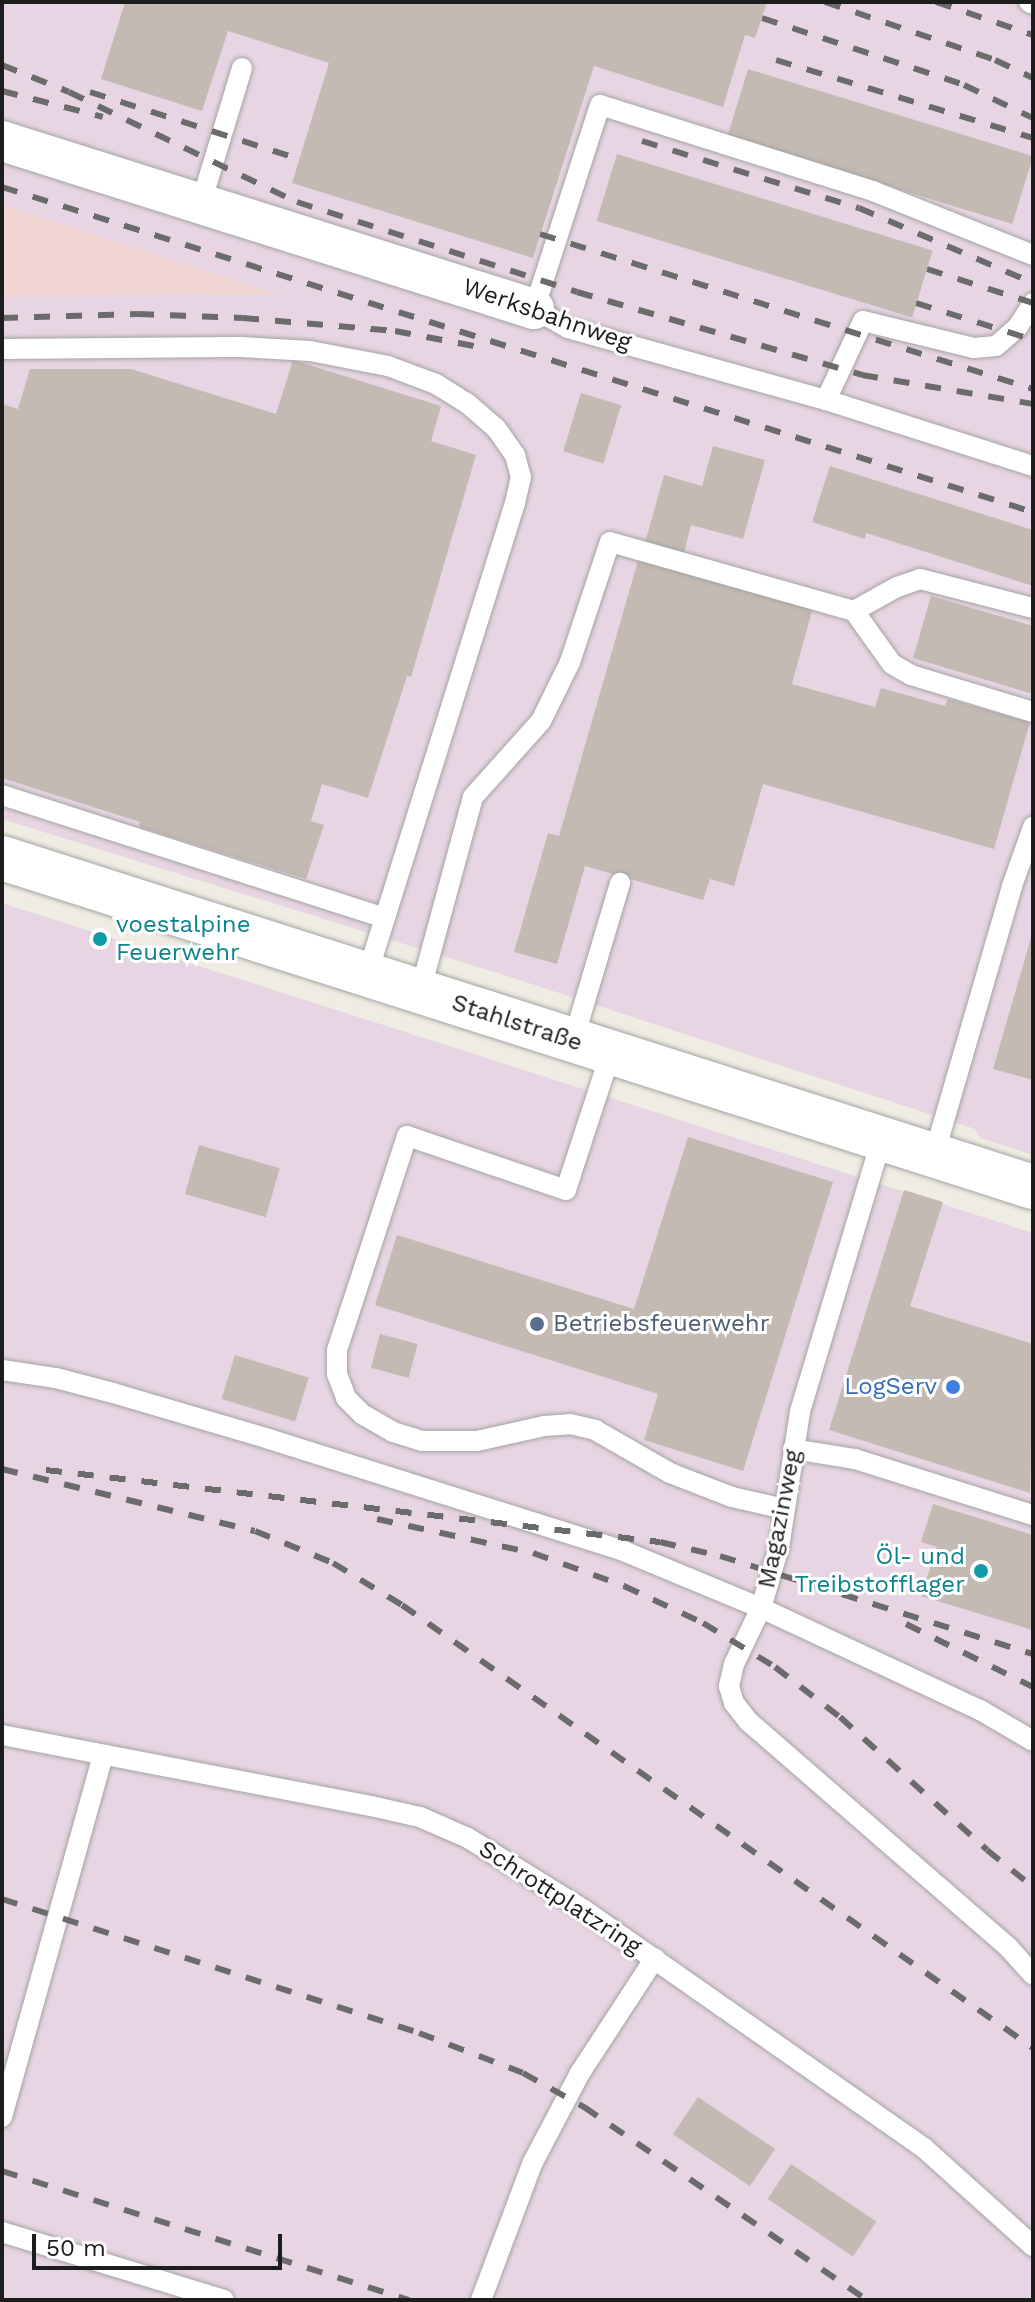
<!DOCTYPE html>
<meta charset="utf-8">
<style>
body{margin:0}
#map{position:relative;width:1035px;height:2302px;overflow:hidden;background:#efece3;font-family:"Work Sans",sans-serif}
div>[style]{position:absolute}
.commercial>*{inset:0;background:#f0d5d2}
.industrial>*{inset:0;background:#e8d5e3}
.building>*{inset:0;background:#c3bab3;transform-origin:0 0}
.roads{filter:drop-shadow(0 0 2px #a4a4a4) drop-shadow(0 0 2px #a4a4a4)}
.service>*{height:20px;margin:-10px;padding:0 10px;transform-origin:10px;border-radius:10px;background:#fff}
.minor>*{height:40px;margin:-20px;padding:0 20px;transform-origin:20px;border-radius:20px;background:#fff}
.tertiary>*{height:44px;margin:-22px;padding:0 22px;transform-origin:22px;border-radius:22px;background:#fff}
.rail>*{height:6px;margin-top:-3px;transform-origin:0;background:repeating-linear-gradient(90deg,#6b6b6b 0 16px,transparent 0 32px)}
.dots>*{width:22px;height:22px;translate:-50% -50%;box-sizing:border-box;border:4px solid #fff;border-radius:50%}
span{translate:-50% -50%;white-space:nowrap;text-align:center;line-height:1.15;-webkit-text-stroke:6px #fff;paint-order:stroke}
.street-label{font-size:24px;color:#1d1d1d}
.culture-label{font-size:24px;color:#0d838f}
.left{translate:0 -50%;text-align:left}
.right{translate:-100% -50%;text-align:right}
.service-label{font-size:24px;color:#4e5e75}
.shop-label{font-size:24px;color:#366cbe}
.frame{position:absolute;inset:0;border:4px solid #1d1d1d;pointer-events:none}
.scale{position:absolute;left:32px;top:2234px;width:250px;height:36px;box-sizing:border-box;border:4px solid #1d1d1d;border-top:0;padding-left:10px;font-size:24px;line-height:28px;white-space:nowrap;color:#1d1d1d;-webkit-text-stroke:6px #fff;paint-order:stroke}
</style>
<div id="map">
<div class="commercial">
<div style="clip-path:polygon(2px 205px,280px 294px,2px 297px)"></div>
</div>
<div class="industrial">
<div style="clip-path:polygon(2px 2px,1033px 2px,1033px 1155px,980px 1138px,975px 1129px,507px 976px,2px 819px,2px 297px,277px 294px,2px 205px)"></div>
<div style="clip-path:polygon(2px 903px,1033px 1233px,1033px 2300px,2px 2300px)"></div>
</div>
<div class="building">
<div style="clip-path:polygon(125px 2px,767px 2px,755px 38px,745px 35px,723px 107px,594px 66px,533px 258px,292px 183px,329px 63px,228px 31px,202px 111px,101px 79px)"></div>
<div style="left:748px;top:69px;width:298px;height:71px;rotate:17deg"></div>
<div style="left:617px;top:154px;width:330px;height:70px;rotate:17deg"></div>
<div style="clip-path:polygon(293px 360px,441px 406px,431px 441px,476px 455px,411px 677px,407px 676px,368px 798px,322px 784px,311px 821px,324px 825px,306px 879px,139px 827px,140px 822px,2px 778px,2px 404px,18px 409px,30px 369px,131px 369px,276px 414px)"></div>
<div style="left:581px;top:393px;width:42px;height:61px;rotate:17deg"></div>
<div style="clip-path:polygon(713px 446px,765px 460px,743px 539px,691px 525px,684px 553px,645px 543px,664px 475px,702px 486px)"></div>
<div style="clip-path:polygon(830px 466px,1033px 530px,1033px 586px,866px 533px,865px 539px,812px 522px)"></div>
<div style="clip-path:polygon(639px 557px,813px 607px,792px 684px,875px 707px,881px 688px,945px 706px,948px 699px,1030px 722px,994px 849px,763px 784px,734px 886px,710px 879px,703px 900px,585px 866px,557px 964px,514px 952px,548px 833px,559px 836px)"></div>
<div style="clip-path:polygon(931px 596px,1033px 626px,1033px 694px,913px 658px)"></div>
<div style="left:90px;top:932px;width:23px;height:7px;rotate:15deg"></div>
<div style="clip-path:polygon(1032px 934px,1033px 934px,1033px 1080px,993px 1069px)"></div>
<div style="clip-path:polygon(688px 1137px,833px 1182px,743px 1471px,644px 1440px,658px 1394px,375px 1305px,397px 1235px,634px 1309px)"></div>
<div style="left:199px;top:1145px;width:84px;height:51px;rotate:16deg"></div>
<div style="clip-path:polygon(904px 1190px,943px 1202px,910px 1306px,1033px 1344px,1030px 1493px,829px 1430px)"></div>
<div style="left:380px;top:1334px;width:39px;height:35px;rotate:15deg"></div>
<div style="left:235px;top:1355px;width:77px;height:46px;rotate:17deg"></div>
<div style="clip-path:polygon(933px 1504px,1033px 1535px,1033px 1630px,921px 1596px,937px 1547px,921px 1542px)"></div>
<div style="left:698px;top:2097px;width:93px;height:45px;rotate:34deg"></div>
<div style="left:791px;top:2164px;width:103px;height:42px;rotate:34deg"></div>
</div>
<div class="roads">
<div class="service">
<div style="left:1029px;top:2px;width:4px;rotate:27deg"></div>
<div style="left:201px;top:203px;width:141px;rotate:-73.1deg"></div>
<div style="left:1033px;top:255px;width:172px;rotate:-158.2deg"></div>
<div style="left:873px;top:191px;width:286px;rotate:-162.5deg"></div>
<div style="left:600px;top:105px;width:214px;rotate:107.9deg"></div>
<div style="left:534px;top:309px;width:39px;rotate:29deg"></div>
<div style="left:568px;top:328px;width:268px;rotate:15.6deg"></div>
<div style="left:826px;top:400px;width:87px;rotate:-64.9deg"></div>
<div style="left:863px;top:321px;width:114px;rotate:13.7deg"></div>
<div style="left:974px;top:348px;width:22px;rotate:-5deg"></div>
<div style="left:996px;top:346px;width:28px;rotate:-41deg"></div>
<div style="left:1017px;top:328px;width:30px;rotate:-57deg"></div>
<div style="left:2px;top:349px;width:239px;rotate:-0.5deg"></div>
<div style="left:241px;top:347px;width:69px;rotate:3.3deg"></div>
<div style="left:310px;top:351px;width:79px;rotate:10.9deg"></div>
<div style="left:388px;top:366px;width:51px;rotate:20.6deg"></div>
<div style="left:436px;top:384px;width:38px;rotate:32deg"></div>
<div style="left:468px;top:404px;width:37px;rotate:41deg"></div>
<div style="left:496px;top:428px;width:33px;rotate:55deg"></div>
<div style="left:515px;top:455px;width:23px;rotate:75deg"></div>
<div style="left:521px;top:477px;width:27px;rotate:103deg"></div>
<div style="left:515px;top:503px;width:495px;rotate:107.4deg"></div>
<div style="left:826px;top:400px;width:217px;rotate:17.7deg"></div>
<div style="left:854px;top:611px;width:65px;rotate:54.4deg"></div>
<div style="left:892px;top:664px;width:22px;rotate:30deg"></div>
<div style="left:911px;top:675px;width:127px;rotate:16.9deg"></div>
<div style="left:2px;top:795px;width:402px;rotate:17.8deg"></div>
<div style="left:420px;top:992px;width:202px;rotate:-74.8deg"></div>
<div style="left:473px;top:797px;width:102px;rotate:-48.2deg"></div>
<div style="left:541px;top:721px;width:66px;rotate:-63.8deg"></div>
<div style="left:570px;top:662px;width:126px;rotate:-71.6deg"></div>
<div style="left:610px;top:542px;width:254px;rotate:15.8deg"></div>
<div style="left:854px;top:611px;width:49px;rotate:-29.2deg"></div>
<div style="left:897px;top:587px;width:24px;rotate:-19deg"></div>
<div style="left:920px;top:579px;width:117px;rotate:14.4deg"></div>
<div style="left:573px;top:1041px;width:165px;rotate:-73.4deg"></div>
<div style="left:611px;top:1052px;width:145px;rotate:108.1deg"></div>
<div style="left:566px;top:1190px;width:168px;rotate:-161.2deg"></div>
<div style="left:407px;top:1136px;width:225px;rotate:108.1deg"></div>
<div style="left:337px;top:1350px;width:24px;rotate:90deg"></div>
<div style="left:337px;top:1374px;width:26px;rotate:69deg"></div>
<div style="left:346px;top:1398px;width:23px;rotate:45deg"></div>
<div style="left:362px;top:1414px;width:36px;rotate:30deg"></div>
<div style="left:393px;top:1432px;width:31px;rotate:17deg"></div>
<div style="left:423px;top:1441px;width:54px"></div>
<div style="left:477px;top:1441px;width:69px;rotate:-12.6deg"></div>
<div style="left:544px;top:1426px;width:26px;rotate:-4deg"></div>
<div style="left:570px;top:1424px;width:26px;rotate:13deg"></div>
<div style="left:595px;top:1430px;width:86px;rotate:29.8deg"></div>
<div style="left:670px;top:1473px;width:66px;rotate:21.2deg"></div>
<div style="left:732px;top:1497px;width:54px;rotate:12.8deg"></div>
<div style="left:882px;top:1138px;width:286px;rotate:106.7deg"></div>
<div style="left:800px;top:1412px;width:137px;rotate:98.8deg"></div>
<div style="left:779px;top:1547px;width:64px;rotate:106.4deg"></div>
<div style="left:761px;top:1608px;width:242px;rotate:25deg"></div>
<div style="left:980px;top:1710px;width:61px;rotate:30.3deg"></div>
<div style="left:934px;top:1155px;width:280px;rotate:-73.8deg"></div>
<div style="left:1012px;top:886px;width:63px;rotate:-70.4deg"></div>
<div style="left:2px;top:1370px;width:55px;rotate:8.4deg"></div>
<div style="left:56px;top:1378px;width:59px;rotate:14.7deg"></div>
<div style="left:113px;top:1393px;width:163px;rotate:16.4deg"></div>
<div style="left:269px;top:1439px;width:369px;rotate:17.5deg"></div>
<div style="left:621px;top:1550px;width:152px;rotate:22.5deg"></div>
<div style="left:761px;top:1608px;width:62px;rotate:115.7deg"></div>
<div style="left:734px;top:1664px;width:23px;rotate:103deg"></div>
<div style="left:729px;top:1686px;width:18px;rotate:74deg"></div>
<div style="left:734px;top:1703px;width:23px;rotate:52deg"></div>
<div style="left:748px;top:1721px;width:346px;rotate:41deg"></div>
<div style="left:1009px;top:1948px;width:36px;rotate:48deg"></div>
<div style="left:793px;top:1449px;width:63px;rotate:9.2deg"></div>
<div style="left:855px;top:1459px;width:187px;rotate:17.5deg"></div>
<div style="left:2px;top:1735px;width:376px;rotate:10.9deg"></div>
<div style="left:371px;top:1806px;width:50px;rotate:12.7deg"></div>
<div style="left:420px;top:1817px;width:52px;rotate:23.6deg"></div>
<div style="left:468px;top:1838px;width:137px;rotate:31.8deg"></div>
<div style="left:584px;top:1910px;width:415px;rotate:35deg"></div>
<div style="left:924px;top:2148px;width:147px;rotate:42deg"></div>
<div style="left:2px;top:2117px;width:376px;rotate:-74.4deg"></div>
<div style="left:2px;top:2232px;width:232px;rotate:17deg"></div>
<div style="left:481px;top:2300px;width:147px;rotate:-69.4deg"></div>
<div style="left:533px;top:2162px;width:101px;rotate:-62.2deg"></div>
<div style="left:580px;top:2073px;width:137px;rotate:-56.9deg"></div>
</div>
<div class="minor">
<div style="left:2px;top:141px;width:558px;rotate:17.53deg"></div>
</div>
<div class="tertiary">
<div style="left:2px;top:858px;width:1082px;rotate:17.7deg"></div>
</div>
</div>
<div class="rail">
<div style="left:825px;top:2px;width:180px;rotate:18.8deg"></div>
<div style="left:995px;top:60px;width:42px;rotate:25.3deg"></div>
<div style="left:936px;top:2px;width:102px;rotate:18.8deg"></div>
<div style="left:762px;top:18px;width:213px;rotate:18.3deg"></div>
<div style="left:964px;top:85px;width:76px;rotate:25.6deg"></div>
<div style="left:776px;top:60px;width:269px;rotate:16.9deg"></div>
<div style="left:2px;top:65px;width:72px;rotate:21.9deg"></div>
<div style="left:69px;top:92px;width:253px;rotate:25.8deg"></div>
<div style="left:297px;top:202px;width:294px;rotate:17.8deg"></div>
<div style="left:577px;top:292px;width:297px;rotate:16.2deg"></div>
<div style="left:862px;top:375px;width:173px;rotate:9.6deg"></div>
<div style="left:2px;top:91px;width:104px;rotate:14.4deg"></div>
<div style="left:90px;top:92px;width:219px;rotate:17.8deg"></div>
<div style="left:642px;top:141px;width:227px;rotate:17.2deg"></div>
<div style="left:859px;top:208px;width:189px;rotate:23.3deg"></div>
<div style="left:2px;top:187px;width:1081px;rotate:17.5deg"></div>
<div style="left:540px;top:234px;width:517px;rotate:17.45deg"></div>
<div style="left:927px;top:269px;width:111px;rotate:17.8deg"></div>
<div style="left:916px;top:303px;width:123px;rotate:17.5deg"></div>
<div style="left:2px;top:318px;width:136px;rotate:-1.7deg"></div>
<div style="left:138px;top:314px;width:105px;rotate:2.2deg"></div>
<div style="left:243px;top:318px;width:153px;rotate:4.9deg"></div>
<div style="left:395px;top:331px;width:91px;rotate:10.8deg"></div>
<div style="left:2px;top:1469px;width:260px;rotate:13.8deg"></div>
<div style="left:255px;top:1531px;width:84px;rotate:22.3deg"></div>
<div style="left:333px;top:1563px;width:81px;rotate:31.3deg"></div>
<div style="left:402px;top:1605px;width:771px;rotate:35.07deg"></div>
<div style="left:46px;top:1470px;width:618px;rotate:6.69deg"></div>
<div style="left:660px;top:1542px;width:62px;rotate:13.1deg"></div>
<div style="left:720px;top:1556px;width:328px;rotate:17.4deg"></div>
<div style="left:377px;top:1519px;width:160px;rotate:12.3deg"></div>
<div style="left:533px;top:1553px;width:97px;rotate:19.9deg"></div>
<div style="left:624px;top:1586px;width:87px;rotate:25.1deg"></div>
<div style="left:703px;top:1623px;width:84px;rotate:31.4deg"></div>
<div style="left:775px;top:1667px;width:82px;rotate:37.6deg"></div>
<div style="left:840px;top:1717px;width:198px;rotate:42.1deg"></div>
<div style="left:987px;top:1850px;width:59px;rotate:38.8deg"></div>
<div style="left:906px;top:1624px;width:142px;rotate:26.4deg"></div>
<div style="left:2px;top:1899px;width:438px;rotate:17.8deg"></div>
<div style="left:419px;top:2033px;width:111px;rotate:21deg"></div>
<div style="left:523px;top:2073px;width:70px;rotate:29.1deg"></div>
<div style="left:584px;top:2107px;width:343px;rotate:34.3deg"></div>
<div style="left:2px;top:2171px;width:427px;rotate:17.6deg"></div>
</div>
<div class="dots">
<div style="left:100px;top:939px;background:#0f9aa8"></div>
<div style="left:537px;top:1324px;background:#5c6f8a"></div>
<div style="left:953px;top:1387px;background:#3f7fe0"></div>
<div style="left:981px;top:1571px;background:#0f9aa8"></div>
</div>
<div class="street-label">
<span style="left:547px;top:315px;rotate:19deg">Werksbahnweg</span>
<span style="left:517px;top:1023px;rotate:18deg">Stahlstraße</span>
<span style="left:780px;top:1519px;rotate:-79deg">Magazinweg</span>
<span style="left:560px;top:1898px;rotate:33deg">Schrottplatzring</span>
</div>
<div class="culture-label">
<span class="left" style="left:116px;top:939px">voestalpine<br>Feuerwehr</span>
<span class="right" style="left:965px;top:1571px">Öl- und<br>Treibstofflager</span>
</div>
<div class="service-label">
<span class="left" style="left:553px;top:1324px">Betriebsfeuerwehr</span>
</div>
<div class="shop-label">
<span class="right" style="left:937px;top:1387px">LogServ</span>
</div>
<div class="frame"></div>
<div class="scale">50 m</div>
</div>
